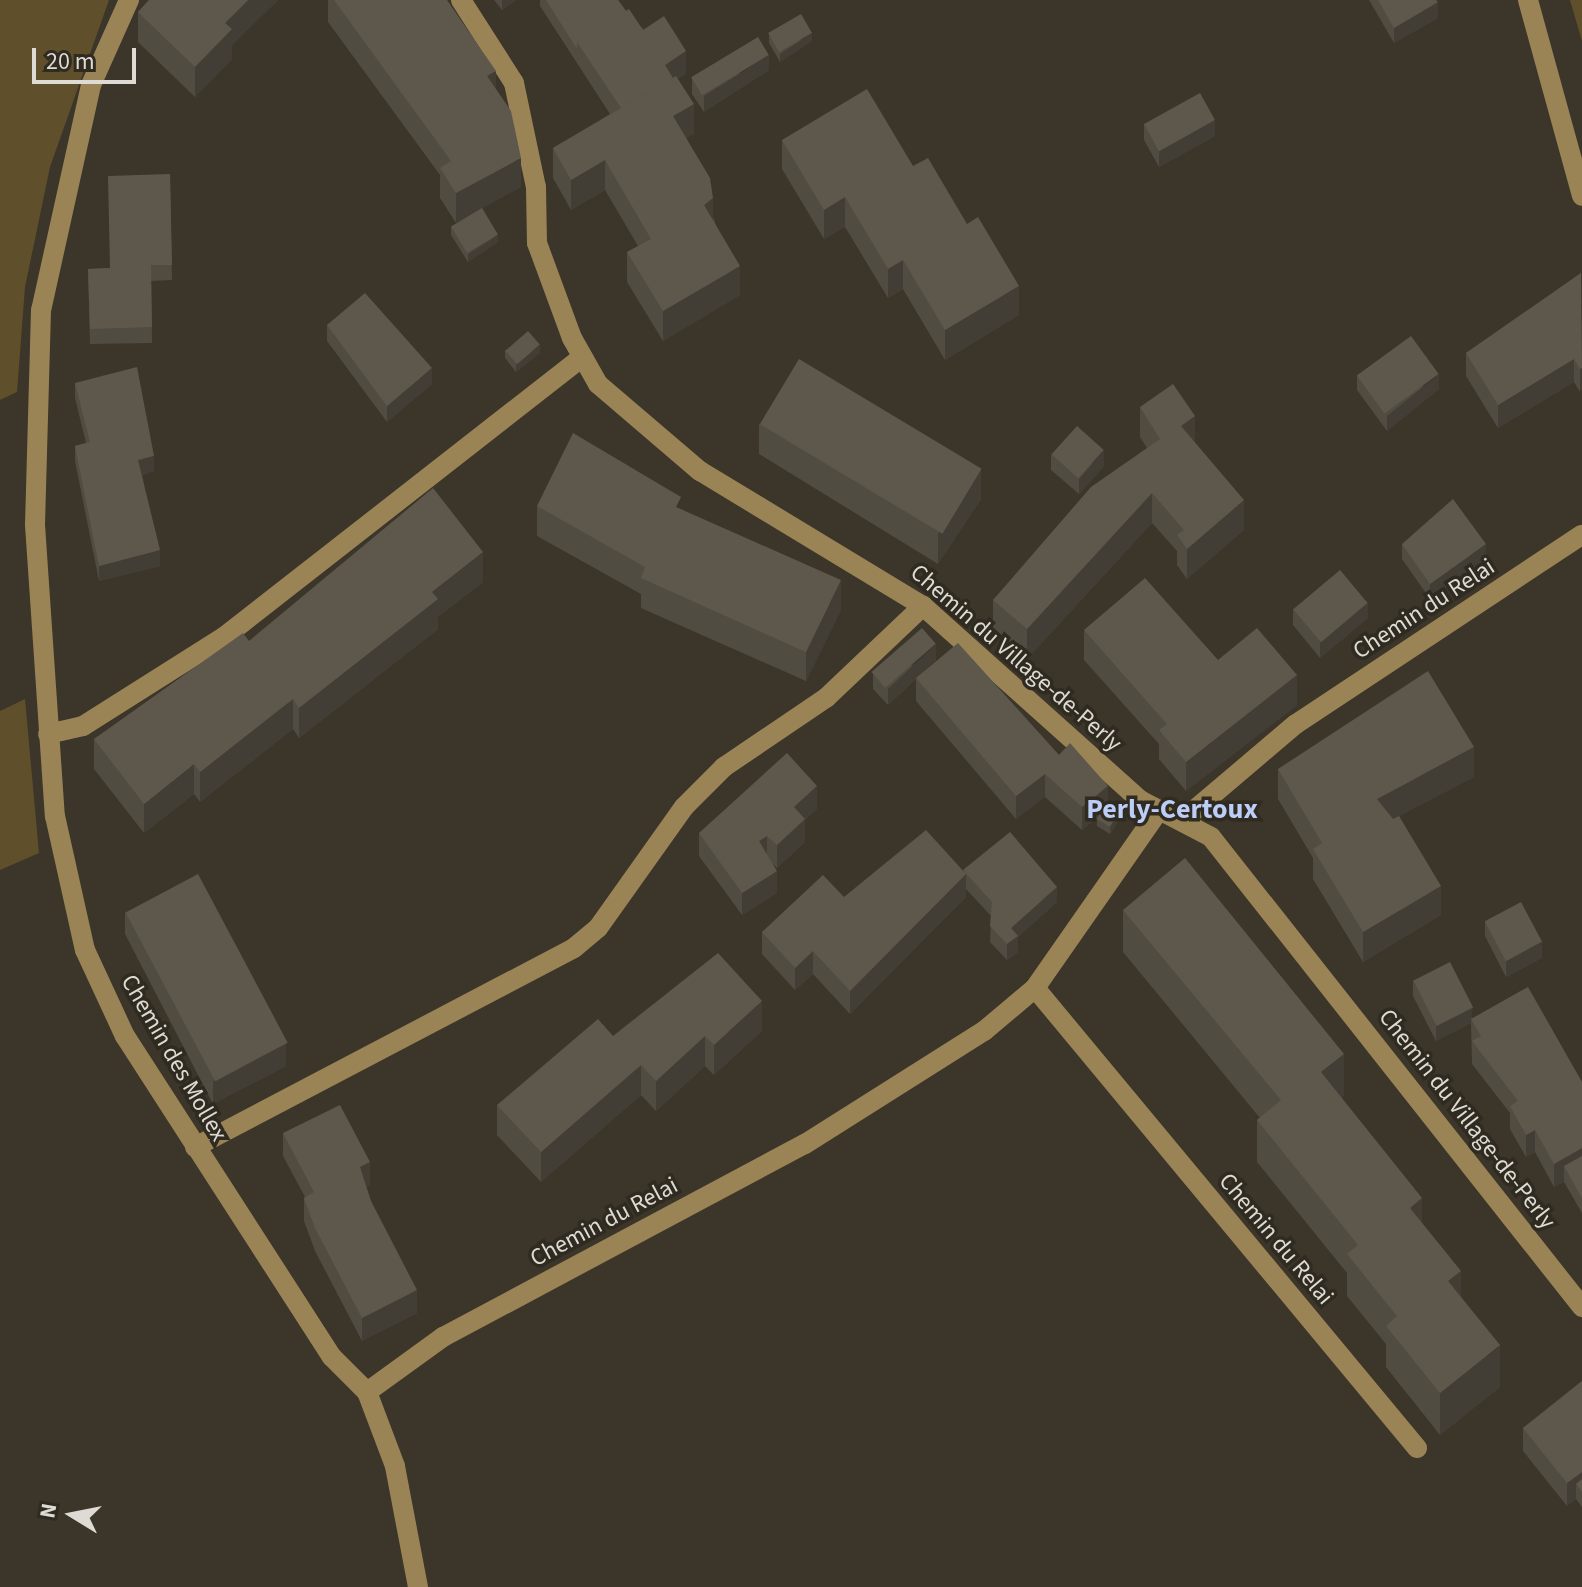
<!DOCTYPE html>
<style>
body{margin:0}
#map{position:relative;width:1582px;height:1587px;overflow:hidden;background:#3b352a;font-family:"Source Sans 3",sans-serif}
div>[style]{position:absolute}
.green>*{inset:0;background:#604f2b}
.minor>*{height:20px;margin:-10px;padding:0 10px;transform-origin:10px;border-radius:10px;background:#9a8455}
.wall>*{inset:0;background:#514c41}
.shaded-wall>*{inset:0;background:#423e35;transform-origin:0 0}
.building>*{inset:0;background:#5e584c;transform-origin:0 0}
span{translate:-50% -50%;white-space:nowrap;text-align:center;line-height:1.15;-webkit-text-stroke:7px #302b20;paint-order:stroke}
.street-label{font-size:24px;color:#dedbd4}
.quarter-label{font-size:28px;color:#bccef7;font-weight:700}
.north{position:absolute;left:32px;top:1475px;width:80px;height:80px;-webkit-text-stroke:6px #302b20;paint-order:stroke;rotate:280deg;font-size:22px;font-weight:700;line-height:32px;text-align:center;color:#dedbd4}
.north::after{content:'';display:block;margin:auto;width:28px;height:36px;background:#dedbd4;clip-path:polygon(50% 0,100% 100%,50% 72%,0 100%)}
.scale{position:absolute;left:32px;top:48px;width:104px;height:36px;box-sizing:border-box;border:4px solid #dedbd4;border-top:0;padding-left:10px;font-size:24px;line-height:28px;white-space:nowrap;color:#dedbd4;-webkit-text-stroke:6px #302b20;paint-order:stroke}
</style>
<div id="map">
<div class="green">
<div style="clip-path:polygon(0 0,109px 0,50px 167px,25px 287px,17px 392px,0 400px)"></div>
<div style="clip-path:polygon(1570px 0,1582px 0,1582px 41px)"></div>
<div style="clip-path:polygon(25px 699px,39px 853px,0 870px,0 711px)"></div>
</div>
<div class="minor">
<div style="left:129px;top:0;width:93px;rotate:114.1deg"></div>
<div style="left:91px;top:85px;width:230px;rotate:102.5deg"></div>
<div style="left:41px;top:310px;width:215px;rotate:91.6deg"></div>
<div style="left:35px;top:525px;width:292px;rotate:86.1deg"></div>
<div style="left:55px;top:816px;width:137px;rotate:77.4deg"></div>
<div style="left:85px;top:950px;width:95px;rotate:65.1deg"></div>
<div style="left:125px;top:1036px;width:382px;rotate:57.2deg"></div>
<div style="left:332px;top:1357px;width:49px;rotate:45deg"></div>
<div style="left:461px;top:0;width:98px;rotate:57.4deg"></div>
<div style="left:514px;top:83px;width:106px;rotate:78.1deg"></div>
<div style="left:536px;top:187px;width:56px;rotate:89deg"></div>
<div style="left:537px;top:243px;width:101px;rotate:69.8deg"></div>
<div style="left:572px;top:338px;width:53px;rotate:60.5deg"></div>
<div style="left:598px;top:384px;width:134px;rotate:40.5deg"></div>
<div style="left:700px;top:471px;width:261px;rotate:31.2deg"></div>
<div style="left:923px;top:606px;width:291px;rotate:41.8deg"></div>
<div style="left:1140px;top:800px;width:80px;rotate:27.5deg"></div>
<div style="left:1211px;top:837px;width:599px;rotate:51.71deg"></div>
<div style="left:1528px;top:0;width:203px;rotate:74.6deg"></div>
<div style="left:48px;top:734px;width:36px;rotate:-13deg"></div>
<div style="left:83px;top:726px;width:167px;rotate:-32.3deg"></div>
<div style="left:224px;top:637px;width:455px;rotate:-38deg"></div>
<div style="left:1185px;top:818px;width:145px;rotate:-40.3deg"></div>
<div style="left:1296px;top:724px;width:343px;rotate:-33.5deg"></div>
<div style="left:1035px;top:988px;width:598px;rotate:50.29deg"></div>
<div style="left:195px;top:1147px;width:428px;rotate:-27.7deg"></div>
<div style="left:574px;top:948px;width:31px;rotate:-40deg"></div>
<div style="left:598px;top:928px;width:148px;rotate:-54.6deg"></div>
<div style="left:684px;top:807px;width:57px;rotate:-45deg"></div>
<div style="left:724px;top:767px;width:123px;rotate:-34.1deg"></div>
<div style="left:826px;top:698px;width:134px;rotate:-43.5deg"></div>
<div style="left:418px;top:1587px;width:123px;rotate:-100.8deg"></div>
<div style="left:395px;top:1466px;width:79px;rotate:-110.7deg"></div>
<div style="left:367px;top:1392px;width:94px;rotate:-35.9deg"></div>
<div style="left:443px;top:1337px;width:410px;rotate:-28.1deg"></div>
<div style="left:805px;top:1144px;width:212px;rotate:-32.3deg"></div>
<div style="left:984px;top:1031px;width:67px;rotate:-40.1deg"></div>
<div style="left:1035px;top:988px;width:217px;rotate:-55.1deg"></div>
</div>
<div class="wall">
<div style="clip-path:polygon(149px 0,278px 0,232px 45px,232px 59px,195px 97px,138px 42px,138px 12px)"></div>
<div style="clip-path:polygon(328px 0,447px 0,496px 89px,521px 187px,482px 208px,498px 242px,468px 262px,451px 235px,451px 227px,477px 211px,456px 223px,440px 198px,440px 175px,328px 22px)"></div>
<div style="clip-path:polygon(494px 0,516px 0,502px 10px)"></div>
<div style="clip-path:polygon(540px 0,618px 0,626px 11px,686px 74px,678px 79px,694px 134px,686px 138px,740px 295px,663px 341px,627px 282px,627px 252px,638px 246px,605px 190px,571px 210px,553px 178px,553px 148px,610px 114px,540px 6px)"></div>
<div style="clip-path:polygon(1369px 0,1436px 0,1438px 18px,1394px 43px)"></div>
<div style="clip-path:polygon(769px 35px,812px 41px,780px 62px,769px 43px)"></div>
<div style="clip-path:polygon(769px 70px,704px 112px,692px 94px,692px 78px)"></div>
<div style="clip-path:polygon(1144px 124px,1215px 136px,1159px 167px,1144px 140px)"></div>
<div style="clip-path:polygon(782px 140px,913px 166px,1019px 315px,945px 360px,903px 289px,888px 298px,845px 227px,824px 239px,782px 169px)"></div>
<div style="clip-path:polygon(170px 174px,172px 280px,151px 281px,152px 343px,90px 344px,88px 269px,110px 268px)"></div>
<div style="clip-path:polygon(1581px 273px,1580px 392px,1574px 382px,1498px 428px,1466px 376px,1466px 353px)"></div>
<div style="clip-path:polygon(327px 325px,432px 384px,387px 422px,327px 341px)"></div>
<div style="clip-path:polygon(505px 350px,540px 353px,516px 372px,505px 358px)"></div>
<div style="clip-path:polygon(1357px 375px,1439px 389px,1387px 431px,1357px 390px)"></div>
<div style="clip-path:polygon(75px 383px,154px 471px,142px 475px,160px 566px,99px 581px,75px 461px,75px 446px,86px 443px,75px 398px)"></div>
<div style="clip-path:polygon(1140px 407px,1195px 443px,1244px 530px,1187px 579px,1177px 565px,1177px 551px,1152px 523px,1027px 659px,993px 630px,993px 600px,1147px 448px,1140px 437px)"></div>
<div style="clip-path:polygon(759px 424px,981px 499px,938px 564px,759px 454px)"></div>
<div style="clip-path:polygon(1051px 454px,1104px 466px,1079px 494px,1051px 470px)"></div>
<div style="clip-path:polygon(537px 506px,681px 509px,841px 610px,806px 681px,641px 608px,641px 594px,537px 536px)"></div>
<div style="clip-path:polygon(1402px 544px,1486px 559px,1430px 599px,1402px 559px)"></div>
<div style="clip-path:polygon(483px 582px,438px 617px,438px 629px,299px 738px,293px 729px,200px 802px,194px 794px,144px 833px,94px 769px,94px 739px,249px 641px)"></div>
<div style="clip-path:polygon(1293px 609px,1368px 618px,1320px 658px,1293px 625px)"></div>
<div style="clip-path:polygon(1084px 630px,1297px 705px,1186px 791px,1159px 759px,1159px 744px,1084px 660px)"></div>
<div style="clip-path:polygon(936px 660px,919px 676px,1059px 755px,1108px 801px,1121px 817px,1110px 834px,1097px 826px,1097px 819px,1098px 817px,1082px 830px,1045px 797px,1016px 819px,916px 701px,916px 679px,888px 705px,873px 689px,873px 673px)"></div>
<div style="clip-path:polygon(1278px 769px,1474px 777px,1399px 816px,1441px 915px,1363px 962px,1313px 879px,1313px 858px,1278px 799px)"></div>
<div style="clip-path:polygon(817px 809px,805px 820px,805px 842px,777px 868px,773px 864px,777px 893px,742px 915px,699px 856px,699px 833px)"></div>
<div style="clip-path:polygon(963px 871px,1057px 902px,1018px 937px,1018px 952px,1007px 960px,990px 942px,991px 916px,966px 889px,966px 897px,850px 1014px,813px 974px,795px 990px,762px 954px,762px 932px,844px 897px)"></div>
<div style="clip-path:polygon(1123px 910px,1344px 1095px,1341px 1098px,1422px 1223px,1461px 1296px,1500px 1387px,1440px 1435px,1386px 1367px,1386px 1344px,1347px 1296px,1347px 1273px,1257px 1162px,1257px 1120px,1260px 1118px,1123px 952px)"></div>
<div style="clip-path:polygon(125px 912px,286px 1066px,213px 1104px,125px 934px)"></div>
<div style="clip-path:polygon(1485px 921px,1542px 958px,1506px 977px,1485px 936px)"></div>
<div style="clip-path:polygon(1413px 980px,1473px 1018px,1582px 1082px,1582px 1213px,1564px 1182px,1554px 1187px,1535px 1152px,1526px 1157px,1510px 1129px,1510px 1113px,1472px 1064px,1471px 1023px,1436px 1041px,1413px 996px)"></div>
<div style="clip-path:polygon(762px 1031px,714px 1075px,705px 1066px,656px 1111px,641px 1095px,541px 1182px,497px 1135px,497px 1105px,613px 1036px)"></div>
<div style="clip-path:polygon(283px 1133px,370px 1185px,366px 1187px,371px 1201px,417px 1313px,362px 1341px,315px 1251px,304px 1221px,304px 1198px,305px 1197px,283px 1156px)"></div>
<div style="clip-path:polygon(1582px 1381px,1582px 1507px,1576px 1499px,1567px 1506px,1523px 1451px,1523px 1428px)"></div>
</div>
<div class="shaded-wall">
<div style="clip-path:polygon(248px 0,278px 0,232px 45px,232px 59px,195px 97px,195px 67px,225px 23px)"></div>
<div style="clip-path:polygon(502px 0,516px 0,502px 10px)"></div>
<div style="clip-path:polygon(1438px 2px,1438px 18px,1394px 43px,1394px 28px)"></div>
<div style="clip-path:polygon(812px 33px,812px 41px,780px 62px,780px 54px)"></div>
<div style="clip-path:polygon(686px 51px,686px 74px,665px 88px,665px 65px)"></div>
<div style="clip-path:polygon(769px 55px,769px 70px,704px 112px,704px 96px)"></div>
<div style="clip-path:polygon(496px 71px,496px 100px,487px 76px)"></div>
<div style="clip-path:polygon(694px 104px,694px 134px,673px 146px,673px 116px)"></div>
<div style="clip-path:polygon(1215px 120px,1215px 136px,1159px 167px,1159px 151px)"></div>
<div style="clip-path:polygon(521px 158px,521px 187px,456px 223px,456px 193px)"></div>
<div style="clip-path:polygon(605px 160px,605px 190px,571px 210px,571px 180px)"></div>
<div style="clip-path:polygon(845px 197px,845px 227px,824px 239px,824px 210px)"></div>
<div style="clip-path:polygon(713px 198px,713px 228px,704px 205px)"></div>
<div style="clip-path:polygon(498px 235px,498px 242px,468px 262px,468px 254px)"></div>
<div style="clip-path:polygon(903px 260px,903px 289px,888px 298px,888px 269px)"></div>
<div style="clip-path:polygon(740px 266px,740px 295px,663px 341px,663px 311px)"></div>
<div style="clip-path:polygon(1019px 286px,1019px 315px,945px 360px,945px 330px)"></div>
<div style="clip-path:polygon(540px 345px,540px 353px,516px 372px,516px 364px)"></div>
<div style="clip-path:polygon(1574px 359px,1574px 382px,1498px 428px,1498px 405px)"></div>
<div style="clip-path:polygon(432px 368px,432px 384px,387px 422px,387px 406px)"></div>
<div style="left:1582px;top:368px;width:22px;height:2px;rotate:90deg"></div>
<div style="clip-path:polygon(1439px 374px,1439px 389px,1387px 431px,1387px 416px)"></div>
<div style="clip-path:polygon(1195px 416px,1195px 446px,1181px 426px)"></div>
<div style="clip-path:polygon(1104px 450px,1104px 466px,1079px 494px,1079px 479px)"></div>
<div style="clip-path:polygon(154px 456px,154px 471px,138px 476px,138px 460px)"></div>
<div style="clip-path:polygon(981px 470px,981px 499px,938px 564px,938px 534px)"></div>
<div style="clip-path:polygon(1152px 493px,1152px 523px,1027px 659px,1027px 629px)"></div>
<div style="clip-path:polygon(1244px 500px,1244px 530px,1187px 579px,1187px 549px)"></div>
<div style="clip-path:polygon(1486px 544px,1486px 559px,1430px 599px,1430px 584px)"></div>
<div style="clip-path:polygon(160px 550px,160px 566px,99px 581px,99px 566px)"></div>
<div style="clip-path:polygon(483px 552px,483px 582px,438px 617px,438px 629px,299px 738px,299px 708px,432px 592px)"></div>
<div style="clip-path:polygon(841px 580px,841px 610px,806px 681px,806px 652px)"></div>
<div style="clip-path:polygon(1368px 603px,1368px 618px,1320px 658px,1320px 642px)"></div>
<div style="clip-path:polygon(936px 644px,936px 660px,888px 705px,888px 689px)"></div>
<div style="clip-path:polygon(1297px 675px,1297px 705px,1186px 791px,1186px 762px)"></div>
<div style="clip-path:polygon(293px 699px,293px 729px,200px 802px,200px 772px)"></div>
<div style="clip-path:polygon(1474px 747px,1474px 777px,1377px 828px,1377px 799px)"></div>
<div style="clip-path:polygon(194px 764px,194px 794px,144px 833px,144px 804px)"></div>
<div style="clip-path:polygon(1045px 774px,1045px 797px,1016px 819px,1016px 796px)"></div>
<div style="clip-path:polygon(817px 786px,817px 809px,805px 820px,805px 842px,777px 868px,777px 845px,794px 807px)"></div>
<div style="clip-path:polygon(1108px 786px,1108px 809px,1082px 830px,1082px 807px)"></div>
<div style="clip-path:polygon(1121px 809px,1121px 817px,1110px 834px,1110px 827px)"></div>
<div style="clip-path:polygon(767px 836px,767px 858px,759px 841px)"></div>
<div style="clip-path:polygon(777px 871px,777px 893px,742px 915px,742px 893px)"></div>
<div style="clip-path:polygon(966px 874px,966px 897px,850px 1014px,850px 991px)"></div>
<div style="clip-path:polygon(1441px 886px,1441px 915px,1363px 962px,1363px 932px)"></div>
<div style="clip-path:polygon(1057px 887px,1057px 902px,1018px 937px,1018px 952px,1007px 960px,1007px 944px,1011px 928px)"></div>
<div style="clip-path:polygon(1542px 942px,1542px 958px,1506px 977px,1506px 961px)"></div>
<div style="clip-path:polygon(813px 951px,813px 974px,795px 990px,795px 968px)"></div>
<div style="clip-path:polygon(762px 1001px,762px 1031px,714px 1075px,714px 1045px)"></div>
<div style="clip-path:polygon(1473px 1007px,1471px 1023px,1436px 1041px,1436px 1025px)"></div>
<div style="clip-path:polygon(705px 1036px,705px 1066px,656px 1111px,656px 1081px)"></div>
<div style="clip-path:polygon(286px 1043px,286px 1066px,213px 1104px,213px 1081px)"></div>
<div style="clip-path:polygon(1344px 1054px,1344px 1095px,1321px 1114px,1321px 1072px)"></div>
<div style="clip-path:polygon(641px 1065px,641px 1095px,541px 1182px,541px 1152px)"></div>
<div style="clip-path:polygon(1535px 1130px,1535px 1152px,1526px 1157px,1526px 1135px)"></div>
<div style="clip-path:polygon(1582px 1148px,1582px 1171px,1564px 1166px,1564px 1182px,1554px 1187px,1554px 1164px)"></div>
<div style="clip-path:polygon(370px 1162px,370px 1185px,360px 1190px,360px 1167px)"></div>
<div style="clip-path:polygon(1422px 1198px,1422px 1240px,1410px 1208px)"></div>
<div style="clip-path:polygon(1461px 1271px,1461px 1312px,1448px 1281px)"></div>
<div style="clip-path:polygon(417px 1290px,417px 1313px,362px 1341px,362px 1318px)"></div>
<div style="clip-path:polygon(1500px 1345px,1500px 1387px,1440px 1435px,1440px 1393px)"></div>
<div style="clip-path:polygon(1582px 1472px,1582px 1492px,1576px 1484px,1576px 1499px,1567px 1506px,1567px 1483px)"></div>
</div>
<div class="building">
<div style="clip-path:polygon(149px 0,248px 0,225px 23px,232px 29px,195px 67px,138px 12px)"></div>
<div style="clip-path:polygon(334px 0,447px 0,496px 71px,487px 76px,511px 111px,521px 158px,456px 193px,440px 168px,451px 161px)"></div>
<div style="clip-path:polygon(546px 0,618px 0,626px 11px,577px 42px,577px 49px)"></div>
<div style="clip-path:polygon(1378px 0,1436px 0,1438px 2px,1394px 28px)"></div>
<div style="clip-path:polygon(629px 9px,643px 30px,664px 16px,686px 51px,665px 65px,673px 78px,621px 108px,577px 42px)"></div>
<div style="left:801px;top:14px;width:22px;height:38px;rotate:60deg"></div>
<div style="left:758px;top:37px;width:21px;height:78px;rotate:59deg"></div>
<div style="clip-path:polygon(676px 76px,694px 104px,673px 116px,710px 178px,713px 198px,704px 205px,740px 266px,663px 311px,627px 252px,651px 239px,605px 160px,571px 180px,553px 148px)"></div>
<div style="clip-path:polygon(867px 89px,913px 166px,928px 158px,967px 224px,978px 217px,1019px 286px,945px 330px,903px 260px,888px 269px,845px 197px,824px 210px,782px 140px)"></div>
<div style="left:1200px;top:93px;width:31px;height:64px;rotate:61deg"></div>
<div style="clip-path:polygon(170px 174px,172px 265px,151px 265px,152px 327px,90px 329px,88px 269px,110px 268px,108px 176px)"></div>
<div style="left:482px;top:208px;width:31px;height:36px;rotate:59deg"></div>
<div style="clip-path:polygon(1581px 273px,1582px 368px,1580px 369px,1574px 359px,1498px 405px,1466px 353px)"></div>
<div style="clip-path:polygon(365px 293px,432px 368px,387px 406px,327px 325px)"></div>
<div style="left:528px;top:331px;width:18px;height:30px;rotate:49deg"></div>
<div style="left:1411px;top:336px;width:47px;height:67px;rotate:54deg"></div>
<div style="left:799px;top:359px;width:213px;height:76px;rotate:31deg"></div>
<div style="clip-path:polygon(137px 367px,154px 456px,138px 460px,160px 550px,99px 566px,75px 446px,90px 442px,75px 383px)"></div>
<div style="clip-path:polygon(1173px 384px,1195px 416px,1181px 426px,1244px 500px,1187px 549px,1177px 535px,1184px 530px,1152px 493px,1027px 629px,993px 600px,1091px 487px,1160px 439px,1140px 407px)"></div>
<div style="left:1077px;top:426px;width:36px;height:38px;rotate:42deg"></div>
<div style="clip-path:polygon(573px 433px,681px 497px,676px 507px,841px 580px,806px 652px,641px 578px,645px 567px,537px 506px)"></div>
<div style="clip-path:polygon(433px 488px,483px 552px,432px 592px,438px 599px,299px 708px,293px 699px,200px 772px,194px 764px,144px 804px,94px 739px,243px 633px,249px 641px)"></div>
<div style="clip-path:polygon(1453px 499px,1486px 544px,1430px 584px,1402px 544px)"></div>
<div style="left:1340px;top:570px;width:43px;height:61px;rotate:50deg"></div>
<div style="clip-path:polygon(1145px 578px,1218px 660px,1257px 628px,1297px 675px,1186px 762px,1159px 730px,1167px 724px,1084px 630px)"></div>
<div style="left:922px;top:628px;width:21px;height:67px;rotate:49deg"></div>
<div style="clip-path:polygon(958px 643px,1059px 755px,1070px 743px,1108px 786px,1082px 807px,1045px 774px,1016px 796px,916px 678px)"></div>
<div style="clip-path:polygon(1428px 671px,1474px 747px,1377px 799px,1393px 819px,1399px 816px,1441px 886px,1363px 932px,1313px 849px,1322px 843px,1278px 769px)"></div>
<div style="clip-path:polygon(787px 753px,817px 786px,794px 807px,805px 819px,777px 845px,767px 836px,759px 841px,777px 871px,742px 893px,699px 833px)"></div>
<div style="left:1108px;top:801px;width:15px;height:21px;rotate:32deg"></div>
<div style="clip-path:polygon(926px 830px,966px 874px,850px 991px,813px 951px,795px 968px,762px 932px,823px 875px,844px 897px)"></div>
<div style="clip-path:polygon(1010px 832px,1057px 887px,1011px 928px,1018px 936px,1007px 944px,990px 926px,992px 902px,963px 870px)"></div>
<div style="clip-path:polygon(1185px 858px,1344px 1054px,1321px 1072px,1422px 1198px,1410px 1208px,1461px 1271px,1448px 1281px,1500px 1345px,1440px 1393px,1386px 1326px,1397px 1316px,1347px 1254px,1358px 1245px,1257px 1120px,1281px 1100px,1123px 910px)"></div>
<div style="left:198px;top:874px;width:191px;height:82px;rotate:62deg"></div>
<div style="left:1521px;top:902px;width:45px;height:41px;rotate:62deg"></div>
<div style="clip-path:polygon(718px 953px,762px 1001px,714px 1045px,705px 1036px,656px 1081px,641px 1065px,541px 1152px,497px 1105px,598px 1019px,613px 1036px)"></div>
<div style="left:1450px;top:962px;width:51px;height:41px;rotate:63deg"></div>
<div style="clip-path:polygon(1528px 987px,1582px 1082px,1582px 1148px,1554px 1164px,1535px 1130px,1526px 1135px,1510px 1106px,1518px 1101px,1472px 1041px,1481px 1036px,1471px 1019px)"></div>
<div style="clip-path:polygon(340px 1105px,370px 1162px,360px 1167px,371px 1201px,417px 1290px,362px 1318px,315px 1228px,304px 1198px,314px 1192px,283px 1133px)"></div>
<div style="clip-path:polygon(1582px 1156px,1582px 1198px,1564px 1166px)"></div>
<div style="clip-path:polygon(1582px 1381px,1582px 1472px,1567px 1483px,1523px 1428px)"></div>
<div style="clip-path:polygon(1582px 1479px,1582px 1492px,1576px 1484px)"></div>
</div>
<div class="street-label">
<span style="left:1424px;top:609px;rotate:-33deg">Chemin du Relai</span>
<span style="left:1016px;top:658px;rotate:41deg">Chemin du Village-de-Perly</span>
<span style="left:174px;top:1058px;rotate:60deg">Chemin des Mollex</span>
<span style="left:1467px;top:1119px;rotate:52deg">Chemin du Village-de-Perly</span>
<span style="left:604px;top:1222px;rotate:-28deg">Chemin du Relai</span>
<span style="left:1276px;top:1239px;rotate:50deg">Chemin du Relai</span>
</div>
<div class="quarter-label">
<span style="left:1172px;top:809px">Perly-Certoux</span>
</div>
<div class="north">N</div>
<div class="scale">20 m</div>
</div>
